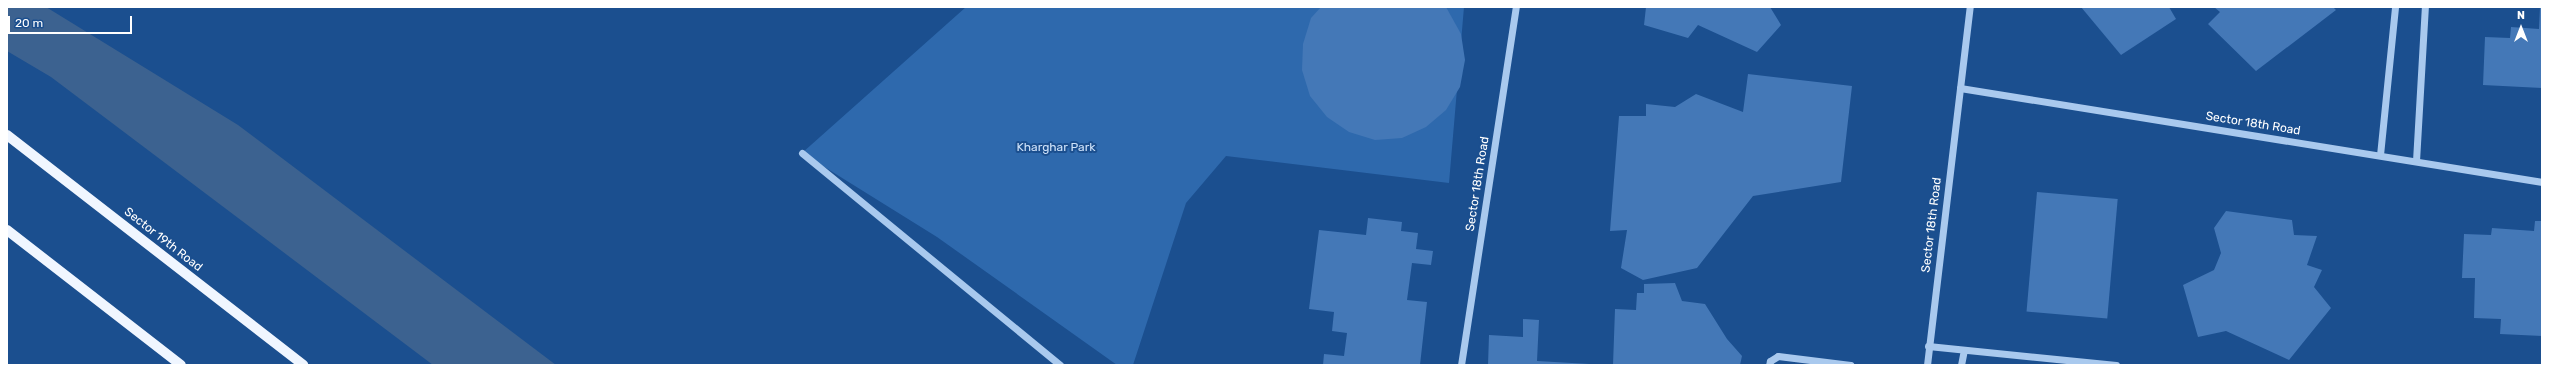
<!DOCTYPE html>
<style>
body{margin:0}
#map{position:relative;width:2549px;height:372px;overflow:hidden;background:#1b4f8f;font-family:Rubik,sans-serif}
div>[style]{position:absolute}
.green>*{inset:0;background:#2e69ad}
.water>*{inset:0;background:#3c6290}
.building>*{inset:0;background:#4478b7;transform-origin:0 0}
.minor>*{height:7px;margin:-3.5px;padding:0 3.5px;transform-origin:3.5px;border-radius:3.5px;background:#a9c9ee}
.major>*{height:10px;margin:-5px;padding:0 5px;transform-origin:5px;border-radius:5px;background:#f0f6ff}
span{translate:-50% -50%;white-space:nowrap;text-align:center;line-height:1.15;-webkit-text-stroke:4px #1b4f8f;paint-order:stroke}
.street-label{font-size:12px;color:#fff}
.park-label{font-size:12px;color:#cfe3fa}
.frame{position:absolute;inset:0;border:8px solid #fff;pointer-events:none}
.north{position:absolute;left:2501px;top:8px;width:40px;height:40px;-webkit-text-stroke:3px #1b4f8f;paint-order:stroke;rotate:0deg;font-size:11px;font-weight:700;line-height:16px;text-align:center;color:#fff}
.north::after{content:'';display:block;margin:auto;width:14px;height:18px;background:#fff;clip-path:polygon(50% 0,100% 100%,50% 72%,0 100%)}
.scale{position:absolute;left:8px;top:16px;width:124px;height:18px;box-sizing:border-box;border:2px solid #fff;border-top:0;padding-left:5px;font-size:12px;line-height:14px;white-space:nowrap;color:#fff;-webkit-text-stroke:3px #1b4f8f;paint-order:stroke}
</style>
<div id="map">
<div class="green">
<div style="clip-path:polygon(966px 7px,1464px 7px,1449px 183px,1226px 156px,1186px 203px,1133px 365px,1117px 365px,937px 237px,802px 153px)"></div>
</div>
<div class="water">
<div style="clip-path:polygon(7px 7px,46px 7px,238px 125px,556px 365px,433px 365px,51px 77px,7px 51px)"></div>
</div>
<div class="building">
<div style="clip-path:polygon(1321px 7px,1446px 7px,1461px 34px,1465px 60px,1460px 87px,1446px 110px,1426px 127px,1402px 138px,1375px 140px,1349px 132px,1327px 117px,1310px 96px,1302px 70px,1303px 44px,1311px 18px)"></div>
<div style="clip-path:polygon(1646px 7px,1770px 7px,1781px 25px,1757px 52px,1698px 25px,1688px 38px,1644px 25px)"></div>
<div style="clip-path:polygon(2081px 7px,2169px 7px,2176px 19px,2121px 55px)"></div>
<div style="clip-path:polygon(2214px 7px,2333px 7px,2336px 10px,2256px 71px,2208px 24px,2220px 12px)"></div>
<div style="clip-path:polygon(2540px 7px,2542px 7px,2542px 88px,2483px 85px,2485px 37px,2510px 38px,2511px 27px,2539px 29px)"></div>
<div style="clip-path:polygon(1748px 74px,1852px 86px,1841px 182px,1753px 196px,1697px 268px,1643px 280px,1621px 268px,1627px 230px,1610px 231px,1619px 116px,1646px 116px,1646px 104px,1675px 107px,1696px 94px,1743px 112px)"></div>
<div style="left:2037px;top:192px;width:81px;height:120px;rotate:5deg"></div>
<div style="clip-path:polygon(2226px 211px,2292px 220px,2294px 235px,2317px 236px,2307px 265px,2322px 270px,2314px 287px,2331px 308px,2289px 360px,2226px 331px,2198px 337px,2183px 285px,2214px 270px,2221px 253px,2214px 228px)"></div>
<div style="clip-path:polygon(1368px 218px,1402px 222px,1401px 231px,1418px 233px,1416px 249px,1433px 251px,1431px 265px,1412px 263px,1407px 300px,1427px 302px,1420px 365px,1323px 365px,1324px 354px,1344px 356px,1347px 333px,1332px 331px,1334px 312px,1309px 309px,1319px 230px,1366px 235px)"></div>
<div style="clip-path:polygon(2535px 221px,2542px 221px,2542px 336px,2500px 334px,2501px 319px,2474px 318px,2475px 278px,2462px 278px,2464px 234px,2491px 235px,2492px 228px,2534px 231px)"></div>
<div style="clip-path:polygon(1675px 283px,1682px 301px,1705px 304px,1727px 339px,1742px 356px,1740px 365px,1613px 365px,1615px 309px,1636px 310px,1637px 293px,1644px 293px,1644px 284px)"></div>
<div style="clip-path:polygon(1523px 319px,1539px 320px,1537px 361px,1607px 365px,1488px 365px,1489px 335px,1523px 337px)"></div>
</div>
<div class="minor">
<div style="left:1960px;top:88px;width:590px;rotate:9.17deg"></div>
<div style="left:802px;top:153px;width:334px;rotate:39.4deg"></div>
<div style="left:2380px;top:155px;width:149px;rotate:-84.2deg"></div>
<div style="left:2416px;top:161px;width:154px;rotate:-86.7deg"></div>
<div style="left:1928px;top:346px;width:189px;rotate:5.8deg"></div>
<div style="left:1461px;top:365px;width:362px;rotate:-81.3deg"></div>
<div style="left:1769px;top:365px;width:4px;rotate:-76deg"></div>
<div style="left:1770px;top:361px;width:9px;rotate:-32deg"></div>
<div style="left:1778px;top:356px;width:73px;rotate:7.1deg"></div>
<div style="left:1927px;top:365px;width:361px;rotate:-83.2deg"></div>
<div style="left:1961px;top:365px;width:15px;rotate:-79deg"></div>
</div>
<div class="major">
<div style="left:7px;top:135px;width:375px;rotate:37.8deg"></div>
<div style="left:7px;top:230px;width:220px;rotate:37.8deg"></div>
</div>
<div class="street-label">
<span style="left:2253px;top:124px;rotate:9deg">Sector 18th Road</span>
<span style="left:1478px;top:184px;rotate:-81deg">Sector 18th Road</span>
<span style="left:1932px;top:225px;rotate:-83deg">Sector 18th Road</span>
<span style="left:163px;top:240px;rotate:38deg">Sector 19th Road</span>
</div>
<div class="park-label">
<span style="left:1056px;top:148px">Kharghar Park</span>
</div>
<div class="frame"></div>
<div class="north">N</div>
<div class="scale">20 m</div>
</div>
